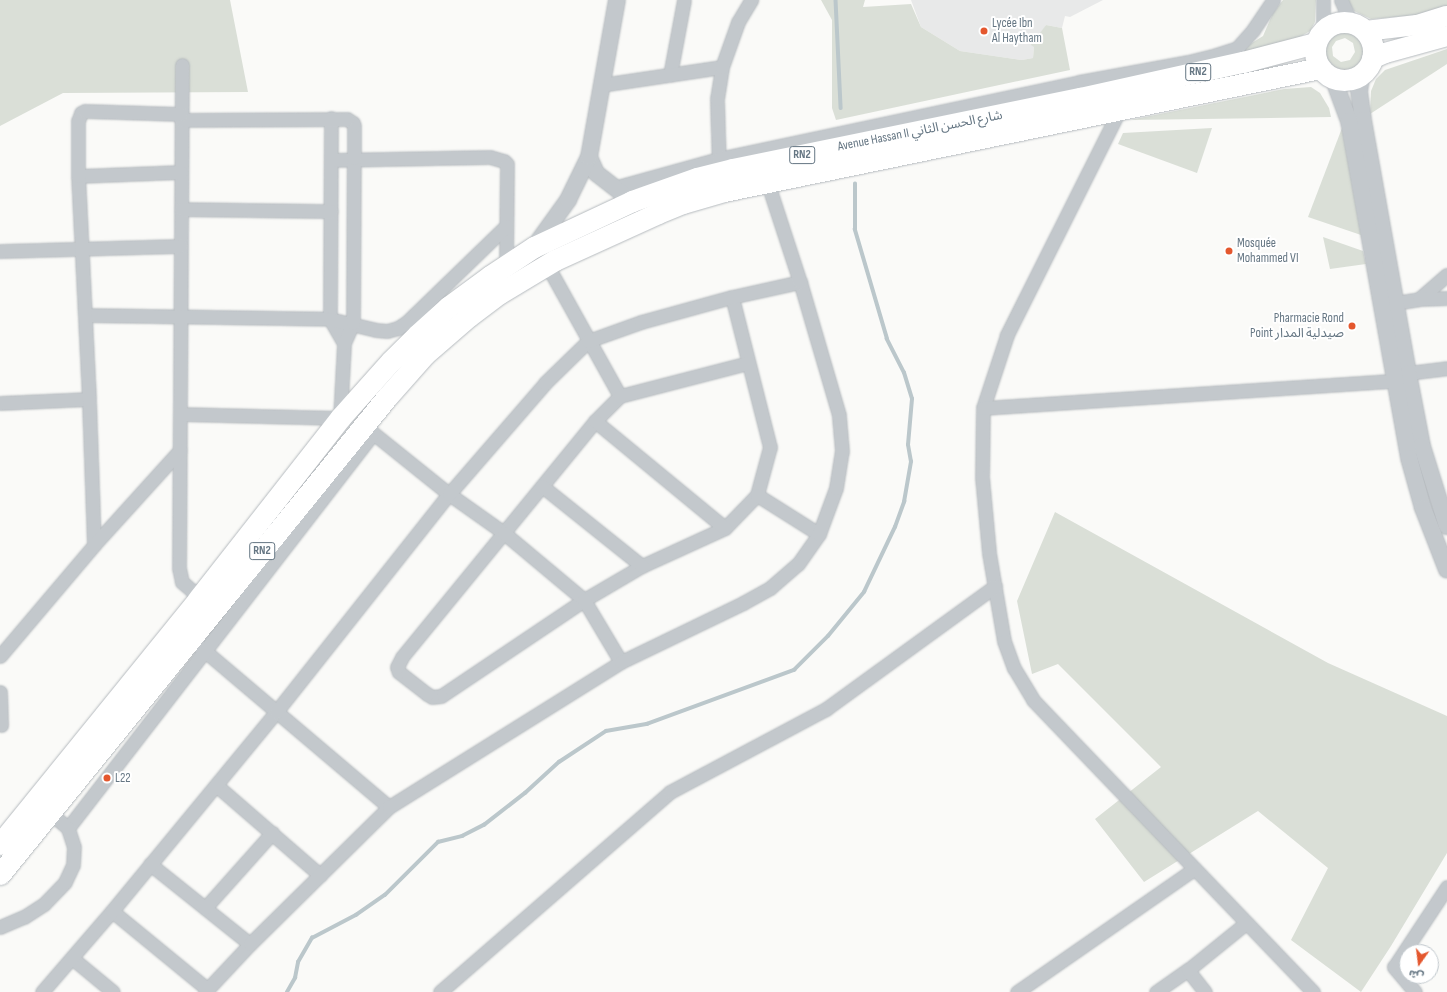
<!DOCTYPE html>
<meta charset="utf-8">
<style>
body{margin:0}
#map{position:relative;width:1447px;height:992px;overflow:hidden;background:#fafaf8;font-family:"Sofia Sans Condensed","Noto Sans Arabic",sans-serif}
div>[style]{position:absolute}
.built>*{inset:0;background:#e8e9e9}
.green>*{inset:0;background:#dadfd7}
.stream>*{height:3.5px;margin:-1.75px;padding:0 1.75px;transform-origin:1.75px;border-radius:1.75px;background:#bbc7cb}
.roads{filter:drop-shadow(0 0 1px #b5babe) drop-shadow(0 0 1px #b5babe)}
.minor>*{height:13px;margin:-6.5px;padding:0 6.5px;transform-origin:6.5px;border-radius:6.5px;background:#c3c8cc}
.tertiary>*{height:16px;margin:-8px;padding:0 8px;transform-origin:8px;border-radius:8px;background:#c3c8cc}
.primary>*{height:20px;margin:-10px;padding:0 10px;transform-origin:10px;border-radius:10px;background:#fff}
.trunk>*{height:21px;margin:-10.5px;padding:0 10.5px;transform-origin:10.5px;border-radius:10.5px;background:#fff}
.trunk>.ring{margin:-10.5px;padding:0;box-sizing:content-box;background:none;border:21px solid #fff;border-radius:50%}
.dots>*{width:11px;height:11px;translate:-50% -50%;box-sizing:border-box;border:2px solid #fff;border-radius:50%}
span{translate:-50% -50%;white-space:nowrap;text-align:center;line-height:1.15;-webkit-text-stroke:4px #fff;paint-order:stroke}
.shield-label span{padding:1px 3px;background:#fff;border:1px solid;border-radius:3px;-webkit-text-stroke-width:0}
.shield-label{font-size:12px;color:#657683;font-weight:700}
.poi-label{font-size:13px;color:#657683}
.left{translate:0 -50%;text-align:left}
.right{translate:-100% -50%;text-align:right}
.street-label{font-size:13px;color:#657683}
.north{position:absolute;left:1399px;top:944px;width:40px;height:40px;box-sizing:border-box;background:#fff;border:1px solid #c1c8cd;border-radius:50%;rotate:194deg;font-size:11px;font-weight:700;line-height:16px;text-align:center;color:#657683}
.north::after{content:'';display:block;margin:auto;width:14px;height:18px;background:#e4572e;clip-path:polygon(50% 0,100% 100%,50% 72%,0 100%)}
</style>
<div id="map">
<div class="built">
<div style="clip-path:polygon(911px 0,1103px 0,1070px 17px,1065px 16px,1062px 28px,1046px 25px,1034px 47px,1033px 58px,1022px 60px,960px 51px,921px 27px)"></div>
</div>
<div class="green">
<div style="clip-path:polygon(0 0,230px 0,248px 92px,63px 93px,0 126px)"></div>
<div style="clip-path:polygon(821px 0,865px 0,863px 7px,911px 4px,921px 27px,960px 51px,1022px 60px,1033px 58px,1034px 47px,1031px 45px,1033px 34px,1040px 33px,1046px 25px,1062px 28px,1070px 70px,836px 120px,832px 108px,832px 20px)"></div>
<div style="clip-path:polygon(1283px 0,1316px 0,1315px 22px,1310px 31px,1300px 37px,1246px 55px,1239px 51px,1263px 36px,1273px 13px)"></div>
<div style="clip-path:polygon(1347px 0,1447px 0,1447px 8px,1419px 15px,1371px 19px,1354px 11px)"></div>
<div style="clip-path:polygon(evenodd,1340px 28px,1350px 28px,1356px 31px,1361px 36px,1365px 45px,1366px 51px,1363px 61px,1356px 69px,1347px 72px,1337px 72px,1331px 69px,1321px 55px,1321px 45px,1323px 39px,1330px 31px,1340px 28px,1345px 38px,1353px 43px,1355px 52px,1350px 60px,1341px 62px,1333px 56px,1332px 47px,1336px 41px,1345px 38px)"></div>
<div style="clip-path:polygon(1447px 49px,1447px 64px,1370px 114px,1371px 91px,1376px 79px,1385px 70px)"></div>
<div style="clip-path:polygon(1311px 87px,1320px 93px,1329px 108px,1331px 117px,1130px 120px,1284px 89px)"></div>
<div style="clip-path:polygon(1212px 128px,1197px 173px,1118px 144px,1123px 133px)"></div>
<div style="clip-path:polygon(1342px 128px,1361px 235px,1308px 217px)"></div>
<div style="clip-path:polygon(1323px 237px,1363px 251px,1366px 264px,1330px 269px)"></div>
<div style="clip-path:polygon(1055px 512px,1328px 663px,1447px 716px,1447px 853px,1391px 946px,1361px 992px,1291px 940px,1328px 868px,1258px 811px,1144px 882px,1095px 819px,1161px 767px,1058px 664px,1032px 674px,1017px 601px)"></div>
</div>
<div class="stream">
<div style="left:836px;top:0;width:108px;rotate:87.3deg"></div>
<div style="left:287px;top:992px;width:16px;rotate:-60deg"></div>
<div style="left:295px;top:978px;width:16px;rotate:-79deg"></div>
<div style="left:298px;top:962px;width:28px;rotate:-60deg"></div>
<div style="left:312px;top:938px;width:50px;rotate:-27.6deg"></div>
<div style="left:356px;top:915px;width:35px;rotate:-35deg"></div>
<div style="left:385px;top:895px;width:75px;rotate:-45deg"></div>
<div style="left:438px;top:842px;width:25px;rotate:-14deg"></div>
<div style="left:462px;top:836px;width:25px;rotate:-27deg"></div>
<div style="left:484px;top:825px;width:52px;rotate:-38deg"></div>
<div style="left:525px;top:793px;width:46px;rotate:-42.4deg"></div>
<div style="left:559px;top:762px;width:56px;rotate:-33.4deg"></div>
<div style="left:606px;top:731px;width:42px;rotate:-9.7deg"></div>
<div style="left:647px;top:724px;width:157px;rotate:-20.2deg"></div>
<div style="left:794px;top:670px;width:48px;rotate:-45deg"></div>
<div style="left:828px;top:636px;width:57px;rotate:-50.7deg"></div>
<div style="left:864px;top:592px;width:72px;rotate:-64.5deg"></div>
<div style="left:895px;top:527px;width:27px;rotate:-70deg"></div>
<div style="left:904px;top:502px;width:41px;rotate:-80.1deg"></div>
<div style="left:911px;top:462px;width:17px;rotate:-100deg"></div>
<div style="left:908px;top:445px;width:46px;rotate:-85deg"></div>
<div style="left:912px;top:399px;width:27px;rotate:-107deg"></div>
<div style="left:904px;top:373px;width:38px;rotate:-117deg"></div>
<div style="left:887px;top:339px;width:114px;rotate:-106.4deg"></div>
<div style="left:855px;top:230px;width:46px;rotate:-90deg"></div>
</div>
<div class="roads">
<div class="minor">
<div style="left:1341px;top:0;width:24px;rotate:66deg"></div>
<div style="left:1323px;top:30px;width:30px;rotate:-90deg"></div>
<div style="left:182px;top:65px;width:503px;rotate:90.34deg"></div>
<div style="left:179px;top:568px;width:14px;rotate:78deg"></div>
<div style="left:182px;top:582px;width:30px;rotate:41deg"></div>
<div style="left:670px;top:75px;width:76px;rotate:-79.4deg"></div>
<div style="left:601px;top:85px;width:122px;rotate:-8.5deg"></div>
<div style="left:1120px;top:109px;width:253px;rotate:116.6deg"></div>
<div style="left:1007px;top:335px;width:77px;rotate:108.2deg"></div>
<div style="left:983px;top:408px;width:69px;rotate:90.8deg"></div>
<div style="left:982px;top:477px;width:76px;rotate:84.7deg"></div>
<div style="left:989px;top:553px;width:89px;rotate:80.3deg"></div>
<div style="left:1004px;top:641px;width:29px;rotate:70deg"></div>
<div style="left:1014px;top:668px;width:37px;rotate:59deg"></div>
<div style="left:1033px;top:700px;width:405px;rotate:46.2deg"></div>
<div style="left:331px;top:118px;width:201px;rotate:90.3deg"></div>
<div style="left:330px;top:319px;width:28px;rotate:60deg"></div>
<div style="left:332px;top:160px;width:158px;rotate:-1.1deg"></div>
<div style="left:490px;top:157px;width:15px;rotate:16deg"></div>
<div style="left:504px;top:161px;width:4px;rotate:45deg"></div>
<div style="left:507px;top:164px;width:102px;rotate:90.6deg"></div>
<div style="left:719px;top:168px;width:69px;rotate:-91.7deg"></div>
<div style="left:717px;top:99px;width:32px;rotate:-81deg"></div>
<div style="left:722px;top:67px;width:48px;rotate:-70.4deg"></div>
<div style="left:738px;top:22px;width:26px;rotate:-59deg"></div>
<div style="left:78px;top:176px;width:103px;rotate:-2.2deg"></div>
<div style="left:617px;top:187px;width:105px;rotate:-15.5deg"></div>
<div style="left:718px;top:159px;width:369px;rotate:-12deg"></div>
<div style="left:1079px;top:82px;width:111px;rotate:-10.4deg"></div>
<div style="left:1188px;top:62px;width:29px;rotate:-14deg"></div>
<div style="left:1216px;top:55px;width:22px;rotate:-18deg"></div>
<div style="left:1237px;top:48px;width:24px;rotate:-48deg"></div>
<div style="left:1253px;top:30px;width:36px;rotate:-56deg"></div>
<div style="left:181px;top:209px;width:150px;rotate:0.8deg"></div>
<div style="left:0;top:251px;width:181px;rotate:-1.6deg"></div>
<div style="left:547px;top:265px;width:150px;rotate:60.9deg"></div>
<div style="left:732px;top:297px;width:155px;rotate:75.8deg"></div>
<div style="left:770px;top:447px;width:50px;rotate:105.2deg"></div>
<div style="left:757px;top:495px;width:46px;rotate:134.1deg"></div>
<div style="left:725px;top:528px;width:91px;rotate:155.4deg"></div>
<div style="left:642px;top:566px;width:67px;rotate:149.6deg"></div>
<div style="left:584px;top:600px;width:172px;rotate:146.1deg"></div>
<div style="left:441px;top:696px;width:9px;rotate:174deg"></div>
<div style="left:432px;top:697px;width:6px;rotate:-149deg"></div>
<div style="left:427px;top:694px;width:36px;rotate:-142deg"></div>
<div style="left:399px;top:672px;width:5px;rotate:-112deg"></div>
<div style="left:397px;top:667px;width:11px;rotate:-63deg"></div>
<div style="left:402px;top:657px;width:305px;rotate:-50.7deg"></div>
<div style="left:595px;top:421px;width:35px;rotate:-45deg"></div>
<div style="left:620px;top:396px;width:132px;rotate:-14.5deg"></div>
<div style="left:1419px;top:299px;width:37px;rotate:-41deg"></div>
<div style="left:1395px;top:303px;width:24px;rotate:-9deg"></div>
<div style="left:1419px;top:299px;width:28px;rotate:-2deg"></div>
<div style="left:85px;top:315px;width:245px;rotate:0.9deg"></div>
<div style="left:330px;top:319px;width:47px;rotate:13.4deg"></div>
<div style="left:376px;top:330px;width:11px;rotate:5deg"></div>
<div style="left:387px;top:331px;width:11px;rotate:-15deg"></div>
<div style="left:398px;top:328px;width:11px;rotate:-34deg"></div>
<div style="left:407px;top:322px;width:138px;rotate:-44.1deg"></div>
<div style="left:0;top:403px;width:89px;rotate:-2.6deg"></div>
<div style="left:983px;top:408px;width:412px;rotate:-3.8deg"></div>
<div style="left:1394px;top:381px;width:16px;rotate:-30deg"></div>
<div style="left:1408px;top:373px;width:39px;rotate:-7deg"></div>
<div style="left:180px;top:414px;width:160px;rotate:1.4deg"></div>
<div style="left:340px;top:418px;width:75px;rotate:-86.9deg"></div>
<div style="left:344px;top:343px;width:22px;rotate:-66deg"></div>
<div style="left:353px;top:323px;width:165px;rotate:-89.7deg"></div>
<div style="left:354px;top:158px;width:32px;rotate:-90deg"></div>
<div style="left:354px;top:126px;width:3px;rotate:-108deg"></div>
<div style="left:353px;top:123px;width:7px;rotate:-146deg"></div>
<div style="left:347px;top:119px;width:166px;rotate:179.7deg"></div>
<div style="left:595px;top:421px;width:168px;rotate:39.5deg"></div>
<div style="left:366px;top:430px;width:8px;rotate:23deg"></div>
<div style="left:373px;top:433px;width:97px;rotate:38.8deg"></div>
<div style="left:449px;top:494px;width:67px;rotate:35.3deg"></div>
<div style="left:504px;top:533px;width:104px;rotate:39.9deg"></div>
<div style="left:584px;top:600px;width:72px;rotate:59.2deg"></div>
<div style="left:542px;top:486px;width:128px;rotate:38.7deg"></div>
<div style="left:757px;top:495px;width:73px;rotate:32.2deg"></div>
<div style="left:94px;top:545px;width:146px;rotate:-92deg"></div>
<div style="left:89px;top:399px;width:223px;rotate:-92.8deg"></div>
<div style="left:78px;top:176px;width:55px;rotate:-90deg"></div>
<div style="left:78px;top:121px;width:9px;rotate:-69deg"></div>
<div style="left:81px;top:113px;width:4px;rotate:-27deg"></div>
<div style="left:85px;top:111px;width:96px;rotate:1.8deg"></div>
<div style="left:199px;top:646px;width:249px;rotate:40.3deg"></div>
<div style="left:0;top:656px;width:145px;rotate:-49.7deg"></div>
<div style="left:94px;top:545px;width:128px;rotate:-47.8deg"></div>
<div style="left:0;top:692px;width:33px;rotate:88deg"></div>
<div style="left:216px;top:785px;width:138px;rotate:40.9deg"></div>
<div style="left:68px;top:828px;width:499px;rotate:-52.3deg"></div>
<div style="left:150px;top:864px;width:128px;rotate:38.7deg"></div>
<div style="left:205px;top:908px;width:101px;rotate:-48.2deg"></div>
<div style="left:112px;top:911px;width:123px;rotate:39.4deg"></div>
<div style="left:0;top:927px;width:26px;rotate:-23deg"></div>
<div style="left:24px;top:917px;width:24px;rotate:-33deg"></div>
<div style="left:44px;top:904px;width:30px;rotate:-46deg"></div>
<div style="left:65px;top:882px;width:19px;rotate:-65deg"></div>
<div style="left:73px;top:865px;width:18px;rotate:-87deg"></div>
<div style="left:74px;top:847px;width:20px;rotate:-108deg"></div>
<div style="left:68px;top:828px;width:23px;rotate:-140deg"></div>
<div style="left:72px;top:958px;width:53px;rotate:39.7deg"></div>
<div style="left:42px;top:992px;width:107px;rotate:-49.2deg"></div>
<div style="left:112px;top:911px;width:258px;rotate:-50.5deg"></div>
<div style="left:276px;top:712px;width:278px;rotate:-51.6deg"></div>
<div style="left:449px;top:494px;width:147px;rotate:-49.1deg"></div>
<div style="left:545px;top:383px;width:60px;rotate:-44.3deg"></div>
<div style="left:588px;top:341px;width:56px;rotate:-19.7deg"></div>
<div style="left:641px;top:322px;width:94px;rotate:-15.4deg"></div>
<div style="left:732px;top:297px;width:70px;rotate:-12.4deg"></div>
<div style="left:205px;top:992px;width:66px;rotate:-46.8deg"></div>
<div style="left:250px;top:944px;width:195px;rotate:-44.6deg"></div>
<div style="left:389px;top:807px;width:274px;rotate:-32deg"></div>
<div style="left:621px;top:662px;width:136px;rotate:-25.8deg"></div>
<div style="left:743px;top:603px;width:31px;rotate:-29deg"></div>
<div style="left:770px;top:588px;width:37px;rotate:-41deg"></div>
<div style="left:798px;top:564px;width:37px;rotate:-55deg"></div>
<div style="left:819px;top:534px;width:49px;rotate:-69.7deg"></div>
<div style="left:836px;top:488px;width:37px;rotate:-81deg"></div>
<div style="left:842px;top:451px;width:36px;rotate:-95deg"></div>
<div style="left:839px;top:415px;width:139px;rotate:-106.3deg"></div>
<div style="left:800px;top:282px;width:97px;rotate:-108.1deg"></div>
<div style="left:440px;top:992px;width:305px;rotate:-41deg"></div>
<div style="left:670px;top:792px;width:177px;rotate:-28deg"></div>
<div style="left:826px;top:709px;width:209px;rotate:-36deg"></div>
<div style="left:1017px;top:992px;width:216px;rotate:-34.8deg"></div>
<div style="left:1156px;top:992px;width:39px;rotate:-35deg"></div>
<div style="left:1205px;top:992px;width:28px;rotate:-128deg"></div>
<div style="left:1188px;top:970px;width:75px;rotate:-39deg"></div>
<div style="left:1415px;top:992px;width:33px;rotate:-130deg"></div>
<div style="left:1394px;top:967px;width:96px;rotate:-56.5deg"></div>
</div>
<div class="tertiary">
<div style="left:1362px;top:74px;width:17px;rotate:100deg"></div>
<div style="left:1359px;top:91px;width:29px;rotate:82deg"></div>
<div style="left:1363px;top:120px;width:257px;rotate:79.9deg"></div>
<div style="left:1408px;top:373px;width:74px;rotate:79.1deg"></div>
<div style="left:1422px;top:446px;width:84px;rotate:72.6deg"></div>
<div style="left:1333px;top:78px;width:46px;rotate:69.6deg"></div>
<div style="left:1349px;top:121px;width:342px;rotate:79.9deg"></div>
<div style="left:1409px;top:458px;width:52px;rotate:74.4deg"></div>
<div style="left:1423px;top:508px;width:66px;rotate:68.8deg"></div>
<div style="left:589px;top:157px;width:17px;rotate:66deg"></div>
<div style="left:596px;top:173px;width:46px;rotate:37.9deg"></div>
<div style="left:535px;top:246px;width:57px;rotate:-54.3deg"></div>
<div style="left:568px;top:200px;width:48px;rotate:-64deg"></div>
<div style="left:589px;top:157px;width:159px;rotate:-79.9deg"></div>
</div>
<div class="primary">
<div style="left:1365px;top:31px;width:52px;rotate:-6.6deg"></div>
<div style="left:1417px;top:25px;width:31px;rotate:-17deg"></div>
<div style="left:1372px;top:59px;width:14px;rotate:-25deg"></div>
<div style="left:1385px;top:53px;width:64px;rotate:-15.3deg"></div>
</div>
<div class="trunk">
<div class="ring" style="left:1315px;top:22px;width:37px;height:37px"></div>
<div style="left:0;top:844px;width:316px;rotate:-51deg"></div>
<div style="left:199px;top:598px;width:229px;rotate:-51.9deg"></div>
<div style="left:340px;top:418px;width:76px;rotate:-48.2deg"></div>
<div style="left:391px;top:361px;width:37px;rotate:-45deg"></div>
<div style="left:417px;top:335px;width:42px;rotate:-42.1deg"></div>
<div style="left:448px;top:307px;width:52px;rotate:-36.4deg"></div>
<div style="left:490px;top:276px;width:53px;rotate:-33.4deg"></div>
<div style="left:534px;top:247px;width:108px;rotate:-25.1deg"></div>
<div style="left:632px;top:201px;width:69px;rotate:-19.5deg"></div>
<div style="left:697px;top:178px;width:37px;rotate:-14deg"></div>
<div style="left:733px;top:169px;width:354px;rotate:-11.6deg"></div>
<div style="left:1080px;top:98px;width:167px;rotate:-12.5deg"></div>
<div style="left:1243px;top:62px;width:74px;rotate:-14.8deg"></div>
<div style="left:0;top:874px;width:614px;rotate:-50.95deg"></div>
<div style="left:387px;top:397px;width:57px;rotate:-48.5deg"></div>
<div style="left:425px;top:354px;width:58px;rotate:-40.8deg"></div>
<div style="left:469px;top:316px;width:39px;rotate:-37deg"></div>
<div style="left:500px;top:293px;width:64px;rotate:-31deg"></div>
<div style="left:555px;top:260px;width:113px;rotate:-24.5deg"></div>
<div style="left:658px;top:213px;width:27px;rotate:-22deg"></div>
<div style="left:683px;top:203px;width:43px;rotate:-16.3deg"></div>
<div style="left:724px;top:191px;width:609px;rotate:-11.66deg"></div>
</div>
</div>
<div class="dots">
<div style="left:984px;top:31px;background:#e4572e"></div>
<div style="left:1229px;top:251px;background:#e4572e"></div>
<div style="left:1352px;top:326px;background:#e4572e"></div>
<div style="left:107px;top:778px;background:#e4572e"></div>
</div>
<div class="shield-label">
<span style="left:1198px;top:72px">RN2</span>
<span style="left:802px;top:155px">RN2</span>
<span style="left:262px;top:551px">RN2</span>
</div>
<div class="poi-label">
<span class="left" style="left:992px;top:31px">Lycée Ibn<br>Al Haytham</span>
<span class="left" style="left:1237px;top:251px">Mosquée<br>Mohammed VI</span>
<span class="right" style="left:1344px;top:326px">Pharmacie Rond<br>Point صيدلية المدار</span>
<span class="left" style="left:115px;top:778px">L22</span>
</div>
<div class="street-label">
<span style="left:920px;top:131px;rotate:-11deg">Avenue Hassan II شارع الحسن الثاني</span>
</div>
<div class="north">ش</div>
</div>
